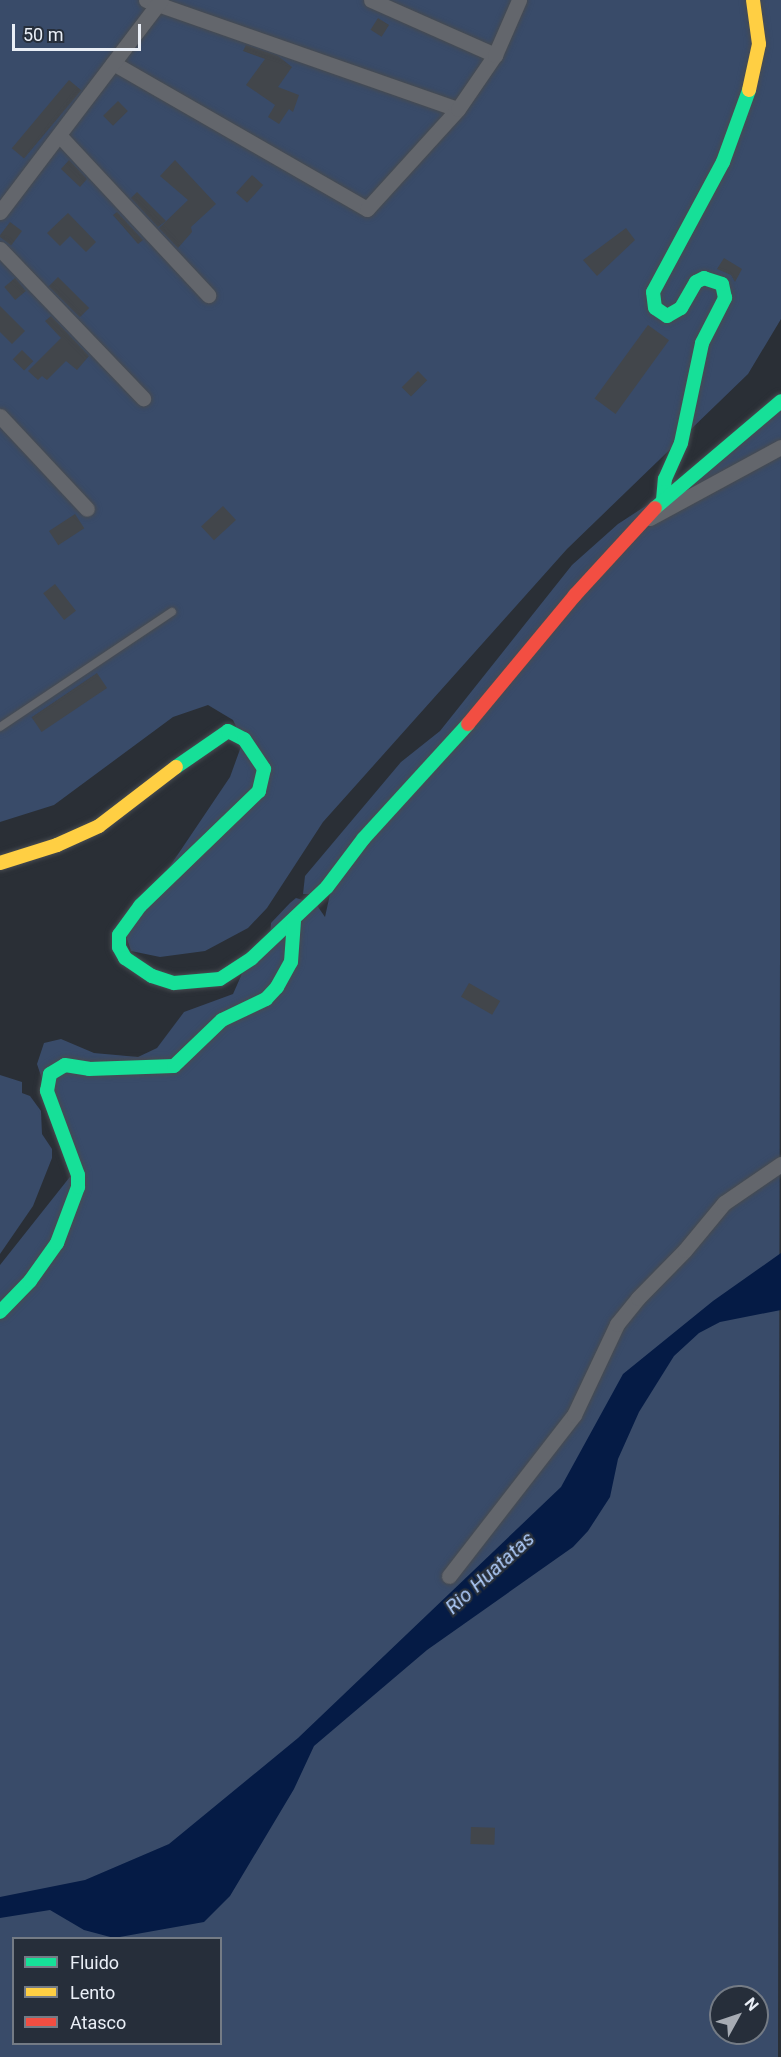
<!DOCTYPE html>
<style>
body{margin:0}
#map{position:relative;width:781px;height:2057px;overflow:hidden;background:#2a2f36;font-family:Roboto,sans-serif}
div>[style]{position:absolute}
.green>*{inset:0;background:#394b69}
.water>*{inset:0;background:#051b45}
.building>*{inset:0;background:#42464b;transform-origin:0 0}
.roads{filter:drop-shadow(0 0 2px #474b50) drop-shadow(0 0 2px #474b50)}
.lane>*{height:8px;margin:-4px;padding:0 4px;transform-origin:4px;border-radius:4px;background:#63666c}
.street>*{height:15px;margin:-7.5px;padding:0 7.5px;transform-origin:7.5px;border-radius:7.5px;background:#63666c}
.fast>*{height:14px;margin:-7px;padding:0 7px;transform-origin:7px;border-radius:7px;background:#16e098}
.slow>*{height:14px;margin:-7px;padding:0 7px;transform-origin:7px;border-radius:7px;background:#ffcf43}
.jam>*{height:14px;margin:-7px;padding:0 7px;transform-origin:7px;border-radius:7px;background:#f24e42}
span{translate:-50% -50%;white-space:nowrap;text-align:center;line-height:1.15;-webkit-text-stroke:4.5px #262e3a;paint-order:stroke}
.water-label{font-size:20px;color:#b1cefc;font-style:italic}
.legend{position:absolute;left:12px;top:1937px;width:210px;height:108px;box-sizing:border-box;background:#262e3a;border:2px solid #747b85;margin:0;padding:8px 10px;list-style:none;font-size:18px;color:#e9eef6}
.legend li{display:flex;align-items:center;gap:12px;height:30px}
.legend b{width:30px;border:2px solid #747b85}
.north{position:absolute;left:709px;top:1985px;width:60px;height:60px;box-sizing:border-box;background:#262e3a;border:2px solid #747b85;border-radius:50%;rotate:50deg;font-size:16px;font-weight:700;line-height:24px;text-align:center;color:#e9eef6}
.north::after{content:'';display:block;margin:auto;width:21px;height:27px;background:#a6abb3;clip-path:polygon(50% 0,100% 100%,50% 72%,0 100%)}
.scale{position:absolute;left:12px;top:24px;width:129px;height:27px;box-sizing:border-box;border:3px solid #e9eef6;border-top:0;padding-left:8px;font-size:18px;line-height:21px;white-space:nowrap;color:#e9eef6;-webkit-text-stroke:4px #262e3a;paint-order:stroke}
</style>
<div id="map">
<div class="green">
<div style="clip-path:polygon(0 0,781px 0,781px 319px,748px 374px,567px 549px,323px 822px,267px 908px,248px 928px,205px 951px,160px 957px,131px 951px,125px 933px,230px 777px,243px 741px,233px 720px,208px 705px,173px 717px,54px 805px,0 822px)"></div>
<div style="clip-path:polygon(evenodd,781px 400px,778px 2057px,0 2057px,0 1265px,73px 1173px,37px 1064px,44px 1043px,61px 1039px,94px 1053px,138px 1057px,157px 1048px,184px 1012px,233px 994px,248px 960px,270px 940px,271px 923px,290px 903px,296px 898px,316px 904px,325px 917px,330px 894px,303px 894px,305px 876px,401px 762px,440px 731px,572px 565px,618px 524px,675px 487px,781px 400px,14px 1938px,220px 1938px,220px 2044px,14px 2044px,14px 1938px,781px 400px,721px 1997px,757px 1997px,757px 2033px,721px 2033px,721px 1997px)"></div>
<div style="clip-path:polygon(0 1075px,22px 1082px,22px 1093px,30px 1096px,41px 1111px,42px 1134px,52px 1149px,52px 1158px,33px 1206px,0 1254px)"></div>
</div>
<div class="water">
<div style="clip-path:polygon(781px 1253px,781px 1310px,720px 1322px,699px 1333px,674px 1356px,639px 1412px,618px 1459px,610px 1497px,588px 1531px,573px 1547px,427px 1650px,314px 1746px,294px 1789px,230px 1896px,204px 1922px,114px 1938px,84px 1930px,50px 1910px,0 1918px,0 1897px,85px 1880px,169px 1844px,298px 1738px,561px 1487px,623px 1374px,713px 1301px)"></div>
</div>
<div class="building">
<div style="left:378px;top:18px;width:13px;height:14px;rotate:32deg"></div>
<div style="clip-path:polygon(246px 45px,278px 56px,292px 67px,278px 87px,299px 95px,293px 112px,289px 109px,279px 124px,268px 117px,275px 105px,246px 85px,265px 59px,243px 51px)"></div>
<div style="left:69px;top:80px;width:16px;height:89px;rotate:40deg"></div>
<div style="left:118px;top:101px;width:14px;height:21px;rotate:45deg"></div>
<div style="clip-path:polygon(69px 160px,87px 179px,80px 187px,61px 169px)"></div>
<div style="clip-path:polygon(175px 160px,216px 204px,191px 227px,192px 232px,178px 248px,159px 228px,188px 200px,160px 176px)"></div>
<div style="left:252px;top:175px;width:15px;height:24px;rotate:42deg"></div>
<div style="clip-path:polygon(137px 192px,166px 221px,158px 227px,131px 198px)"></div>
<div style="clip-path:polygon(117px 212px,143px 240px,138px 244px,113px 215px)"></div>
<div style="clip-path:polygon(68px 213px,96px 242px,86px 252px,70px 236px,60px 246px,47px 233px)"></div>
<div style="left:10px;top:222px;width:15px;height:18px;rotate:37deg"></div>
<div style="clip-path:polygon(626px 228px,635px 240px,597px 276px,583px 260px)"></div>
<div style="clip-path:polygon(724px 258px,742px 269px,735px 282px,731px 275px,717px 269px)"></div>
<div style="left:58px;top:277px;width:44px;height:13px;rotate:45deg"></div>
<div style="left:15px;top:278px;width:17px;height:14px;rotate:50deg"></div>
<div style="clip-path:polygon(0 306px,25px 331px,12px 344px,0 332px)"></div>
<div style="clip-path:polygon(51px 316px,89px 356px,77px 370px,66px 361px,47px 380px,42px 376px,38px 380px,28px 371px,61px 338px,45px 321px)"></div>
<div style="left:648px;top:325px;width:26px;height:91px;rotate:36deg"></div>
<div style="left:22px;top:350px;width:16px;height:13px;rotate:45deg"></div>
<div style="left:418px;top:371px;width:13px;height:23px;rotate:45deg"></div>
<div style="left:223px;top:506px;width:19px;height:30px;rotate:47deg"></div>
<div style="left:75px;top:514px;width:17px;height:31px;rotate:57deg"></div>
<div style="left:55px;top:584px;width:34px;height:15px;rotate:52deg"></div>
<div style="left:97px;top:673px;width:18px;height:79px;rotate:56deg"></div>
<div style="left:469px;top:983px;width:36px;height:16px;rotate:30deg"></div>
<div style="left:471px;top:1827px;width:24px;height:17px;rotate:2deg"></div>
</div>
<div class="roads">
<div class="lane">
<div style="left:0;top:727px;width:207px;rotate:-33.8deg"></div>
</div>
<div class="street">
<div style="left:146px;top:0;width:330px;rotate:19.3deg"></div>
<div style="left:371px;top:0;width:136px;rotate:23.9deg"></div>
<div style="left:113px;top:63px;width:293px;rotate:29.9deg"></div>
<div style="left:367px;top:209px;width:135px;rotate:-47.7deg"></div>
<div style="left:458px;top:109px;width:65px;rotate:-55.6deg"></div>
<div style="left:495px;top:55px;width:60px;rotate:-66.4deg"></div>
<div style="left:59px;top:135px;width:219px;rotate:47deg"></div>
<div style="left:0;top:212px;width:266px;rotate:-52.8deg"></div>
<div style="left:0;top:249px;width:207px;rotate:46.2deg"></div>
<div style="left:0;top:416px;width:127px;rotate:46.9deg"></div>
<div style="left:650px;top:518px;width:149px;rotate:-28.5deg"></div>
<div style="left:449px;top:1576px;width:204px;rotate:-52.2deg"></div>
<div style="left:574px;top:1415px;width:101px;rotate:-64.7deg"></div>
<div style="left:617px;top:1324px;width:33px;rotate:-51deg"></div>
<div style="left:638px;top:1298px;width:67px;rotate:-45.6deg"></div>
<div style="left:685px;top:1250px;width:61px;rotate:-50.3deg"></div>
<div style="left:724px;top:1203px;width:69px;rotate:-34.4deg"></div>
</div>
<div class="fast">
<div style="left:663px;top:500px;width:21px;rotate:-85deg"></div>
<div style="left:665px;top:479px;width:39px;rotate:-66deg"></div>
<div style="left:681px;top:443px;width:102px;rotate:-78.1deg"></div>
<div style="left:702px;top:343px;width:51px;rotate:-62.9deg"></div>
<div style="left:725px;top:298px;width:14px;rotate:-102deg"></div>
<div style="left:722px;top:284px;width:19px;rotate:-162deg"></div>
<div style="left:704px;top:278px;width:9px;rotate:153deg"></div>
<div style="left:696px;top:282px;width:30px;rotate:120deg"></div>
<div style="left:681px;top:308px;width:16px;rotate:150deg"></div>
<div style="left:667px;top:316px;width:14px;rotate:-146deg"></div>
<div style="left:655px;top:308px;width:16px;rotate:-97deg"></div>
<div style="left:653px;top:292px;width:148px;rotate:-61.7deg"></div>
<div style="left:723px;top:162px;width:77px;rotate:-70.1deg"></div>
<div style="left:655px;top:508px;width:165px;rotate:-40.3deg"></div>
<div style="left:176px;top:767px;width:63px;rotate:-34.7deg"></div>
<div style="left:228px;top:731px;width:18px;rotate:27deg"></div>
<div style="left:244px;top:739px;width:36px;rotate:56deg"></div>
<div style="left:264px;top:769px;width:23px;rotate:103deg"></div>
<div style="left:259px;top:791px;width:165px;rotate:136deg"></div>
<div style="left:140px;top:906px;width:36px;rotate:126deg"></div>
<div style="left:119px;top:935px;width:12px;rotate:90deg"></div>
<div style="left:119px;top:947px;width:13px;rotate:61deg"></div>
<div style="left:125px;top:958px;width:32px;rotate:34deg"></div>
<div style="left:152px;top:976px;width:23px;rotate:18deg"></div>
<div style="left:174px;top:983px;width:46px;rotate:-5deg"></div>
<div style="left:220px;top:979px;width:38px;rotate:-33deg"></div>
<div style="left:252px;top:958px;width:103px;rotate:-43.4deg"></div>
<div style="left:327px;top:887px;width:61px;rotate:-52.9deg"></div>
<div style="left:364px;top:838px;width:154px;rotate:-47.6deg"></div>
<div style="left:0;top:1312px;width:43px;rotate:-45.9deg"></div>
<div style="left:30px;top:1281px;width:47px;rotate:-54.6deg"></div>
<div style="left:57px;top:1243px;width:60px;rotate:-69.4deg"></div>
<div style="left:78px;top:1187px;width:12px;rotate:-90deg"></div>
<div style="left:78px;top:1175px;width:90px;rotate:-110.3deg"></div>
<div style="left:47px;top:1091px;width:17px;rotate:-80deg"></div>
<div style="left:50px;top:1074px;width:17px;rotate:-31deg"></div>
<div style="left:65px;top:1065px;width:24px;rotate:9deg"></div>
<div style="left:89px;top:1069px;width:85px;rotate:-2deg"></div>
<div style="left:174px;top:1066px;width:66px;rotate:-43.8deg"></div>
<div style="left:222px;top:1020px;width:49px;rotate:-25.5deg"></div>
<div style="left:266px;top:999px;width:16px;rotate:-47deg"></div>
<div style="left:277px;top:987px;width:29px;rotate:-61deg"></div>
<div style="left:291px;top:962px;width:41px;rotate:-85.8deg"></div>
</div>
<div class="slow">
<div style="left:749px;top:90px;width:47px;rotate:-77.7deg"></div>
<div style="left:759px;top:44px;width:44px;rotate:-97.8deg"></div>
<div style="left:0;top:863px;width:60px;rotate:-17.5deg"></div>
<div style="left:57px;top:845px;width:46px;rotate:-24.3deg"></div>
<div style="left:99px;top:826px;width:97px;rotate:-37.5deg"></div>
</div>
<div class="jam">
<div style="left:468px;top:724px;width:168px;rotate:-50.3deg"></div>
<div style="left:575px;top:595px;width:118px;rotate:-47.4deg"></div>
</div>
</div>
<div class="water-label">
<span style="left:490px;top:1573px;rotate:-42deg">Rio Huatatas</span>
</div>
<ul class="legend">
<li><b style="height:8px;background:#16e098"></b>Fluido</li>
<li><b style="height:8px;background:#ffcf43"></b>Lento</li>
<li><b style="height:8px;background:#f24e42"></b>Atasco</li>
</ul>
<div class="north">N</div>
<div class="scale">50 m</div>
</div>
